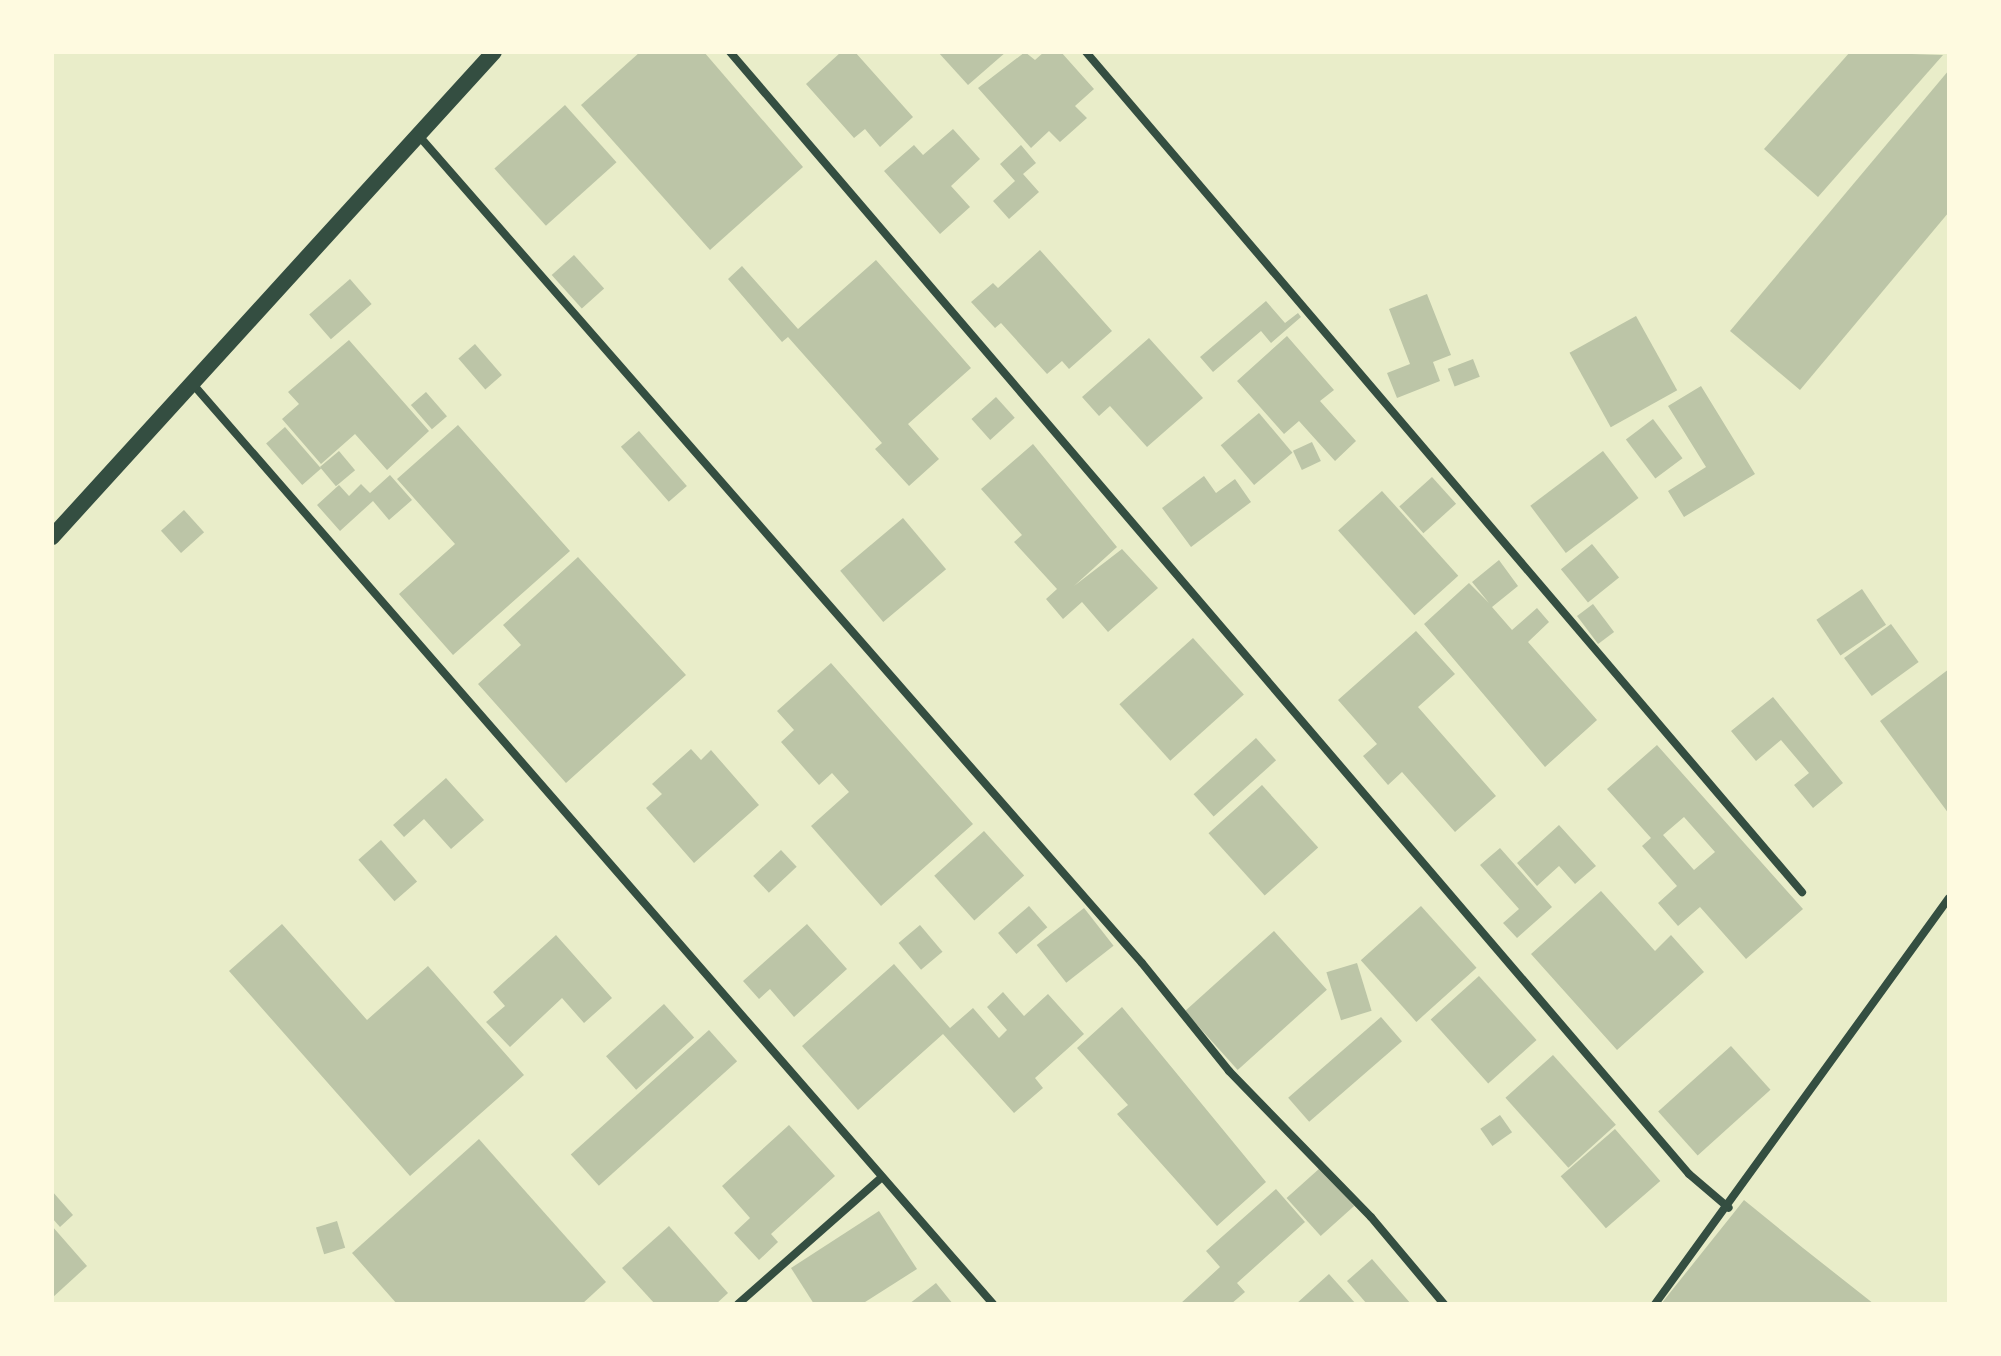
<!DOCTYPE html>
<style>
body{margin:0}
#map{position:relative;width:2001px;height:1356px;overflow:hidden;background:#e9edc9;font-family:Barlow,sans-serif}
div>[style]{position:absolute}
.building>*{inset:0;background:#bcc5a7;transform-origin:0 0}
.minor>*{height:8px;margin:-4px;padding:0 4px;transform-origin:4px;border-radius:4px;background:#344e41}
.secondary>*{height:16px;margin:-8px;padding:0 8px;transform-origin:8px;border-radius:8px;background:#344e41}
span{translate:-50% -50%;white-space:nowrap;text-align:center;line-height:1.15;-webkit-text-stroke:7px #fefae0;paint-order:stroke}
.frame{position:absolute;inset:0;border:54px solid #fefae0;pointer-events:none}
</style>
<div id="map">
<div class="building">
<div style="clip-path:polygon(640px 52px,704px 52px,803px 167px,710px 250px,581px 105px)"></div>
<div style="clip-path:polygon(841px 52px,855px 52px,913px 117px,880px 147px,865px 129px,854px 138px,806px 84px)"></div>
<div style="clip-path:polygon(938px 52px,1006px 52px,968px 85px)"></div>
<div style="clip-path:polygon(1025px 52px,1035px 60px,1044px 52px,1061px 52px,1094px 89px,1075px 106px,1087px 118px,1060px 142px,1049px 131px,1031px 148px,978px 88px)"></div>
<div style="clip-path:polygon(1850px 52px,1943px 55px,1818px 197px,1764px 149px)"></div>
<div style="clip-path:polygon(1949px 70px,1949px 212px,1800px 390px,1730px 331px)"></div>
<div style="left:565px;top:105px;width:77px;height:95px;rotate:48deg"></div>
<div style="clip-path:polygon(953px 129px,980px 159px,951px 186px,970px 207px,940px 234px,884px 171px,914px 145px,923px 155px)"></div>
<div style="clip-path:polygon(1021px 145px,1036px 163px,1023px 174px,1039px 192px,1009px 219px,993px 201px,1015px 181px,1000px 164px)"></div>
<div style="clip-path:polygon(1040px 250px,1112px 331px,1069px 369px,1062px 361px,1047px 374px,1001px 323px,995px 328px,971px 302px,993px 283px,998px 288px)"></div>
<div style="left:574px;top:255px;width:45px;height:30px;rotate:48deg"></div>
<div style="clip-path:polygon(876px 260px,971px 368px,908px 424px,939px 459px,909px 486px,875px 449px,882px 443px,788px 337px,782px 342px,728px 279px,742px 266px,798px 329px)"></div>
<div style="left:350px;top:279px;width:33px;height:54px;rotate:49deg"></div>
<div style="clip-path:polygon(1427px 294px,1451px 355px,1433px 362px,1440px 381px,1397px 398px,1387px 373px,1410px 364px,1389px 309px)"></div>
<div style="clip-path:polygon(1266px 301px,1285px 323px,1298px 313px,1301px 317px,1271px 343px,1261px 331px,1213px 372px,1200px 357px)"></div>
<div style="left:1636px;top:316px;width:85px;height:76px;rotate:61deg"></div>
<div style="clip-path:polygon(1287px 336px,1334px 390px,1320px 401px,1356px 441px,1335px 461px,1299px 421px,1284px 434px,1237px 381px)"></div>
<div style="clip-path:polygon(1149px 338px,1203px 398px,1147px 447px,1110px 406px,1099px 416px,1082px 397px)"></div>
<div style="clip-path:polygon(349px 340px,429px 431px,387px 470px,355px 434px,321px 464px,282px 419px,299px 404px,288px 392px)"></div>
<div style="left:475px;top:344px;width:41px;height:22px;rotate:49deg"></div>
<div style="left:1473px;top:359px;width:19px;height:27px;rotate:69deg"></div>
<div style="clip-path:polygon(1701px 386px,1755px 474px,1684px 517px,1668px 491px,1706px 467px,1668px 406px)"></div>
<div style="left:426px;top:392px;width:32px;height:20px;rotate:49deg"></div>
<div style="left:996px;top:397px;width:28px;height:33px;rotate:48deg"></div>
<div style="left:1259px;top:413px;width:52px;height:50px;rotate:50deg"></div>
<div style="left:1653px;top:419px;width:49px;height:34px;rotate:53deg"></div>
<div style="clip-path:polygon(458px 425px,570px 551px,453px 655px,399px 594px,455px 544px,397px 479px)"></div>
<div style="left:285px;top:427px;width:55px;height:25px;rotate:49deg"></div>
<div style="left:639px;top:431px;width:73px;height:24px;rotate:49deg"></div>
<div style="left:1312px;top:442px;width:21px;height:21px;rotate:65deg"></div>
<div style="clip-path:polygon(1033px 444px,1117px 547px,1074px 586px,1122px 549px,1158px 588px,1108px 632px,1082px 602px,1063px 619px,1046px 599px,1057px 589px,1014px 542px,1022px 535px,981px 489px)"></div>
<div style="left:339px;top:451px;width:25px;height:25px;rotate:50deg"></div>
<div style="left:1603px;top:451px;width:59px;height:91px;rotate:53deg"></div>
<div style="clip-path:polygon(390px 475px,412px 500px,389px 520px,373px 501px,340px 531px,317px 505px,339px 485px,349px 496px,361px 484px,370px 493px)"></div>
<div style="clip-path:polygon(1204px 476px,1216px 493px,1235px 479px,1251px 502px,1191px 547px,1162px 508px)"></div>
<div style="left:1432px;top:477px;width:36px;height:44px;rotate:48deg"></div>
<div style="left:1382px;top:491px;width:114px;height:59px;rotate:48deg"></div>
<div style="left:184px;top:510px;width:30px;height:31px;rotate:48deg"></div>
<div style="left:903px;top:518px;width:67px;height:82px;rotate:50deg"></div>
<div style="left:1592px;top:544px;width:43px;height:40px;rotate:51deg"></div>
<div style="clip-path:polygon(578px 557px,686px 675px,566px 783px,478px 684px,521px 645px,503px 625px)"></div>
<div style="clip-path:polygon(1499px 560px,1518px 586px,1492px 607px,1512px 630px,1537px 608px,1549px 622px,1528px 642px,1597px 720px,1545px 767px,1424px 624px,1469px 583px,1489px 603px,1472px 582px)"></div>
<div style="left:1862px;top:589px;width:43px;height:55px;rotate:56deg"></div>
<div style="left:1593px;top:604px;width:35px;height:20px;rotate:53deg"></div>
<div style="left:1891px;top:624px;width:47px;height:58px;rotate:54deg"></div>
<div style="clip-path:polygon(1416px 631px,1455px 674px,1418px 707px,1496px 796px,1455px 832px,1402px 772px,1388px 785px,1363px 756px,1377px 744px,1338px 700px)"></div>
<div style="left:1193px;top:638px;width:76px;height:99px;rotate:48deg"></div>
<div style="clip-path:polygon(831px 663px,973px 824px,881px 906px,811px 826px,849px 792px,832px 773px,819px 785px,781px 742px,794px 730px,777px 711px)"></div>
<div style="clip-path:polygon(1949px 669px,1949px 814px,1880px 721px)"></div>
<div style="clip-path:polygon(1773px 697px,1843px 783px,1813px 808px,1794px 785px,1809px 773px,1781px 740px,1756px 761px,1731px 731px)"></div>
<div style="left:1256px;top:738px;width:30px;height:84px;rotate:48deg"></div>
<div style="clip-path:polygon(evenodd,1657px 745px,1803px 909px,1746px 959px,1700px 907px,1678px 926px,1658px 903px,1677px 886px,1642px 846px,1651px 838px,1607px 789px,1657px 745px,1684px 817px,1715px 852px,1694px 870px,1663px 835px,1684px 817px)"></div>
<div style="clip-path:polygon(691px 749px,701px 760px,711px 750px,759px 805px,694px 863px,646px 808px,662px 794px,652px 784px)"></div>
<div style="clip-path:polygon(446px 778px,484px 820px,451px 849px,424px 819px,404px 837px,393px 825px)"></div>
<div style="left:1262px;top:785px;width:84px;height:72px;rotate:48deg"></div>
<div style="clip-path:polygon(1559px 825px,1596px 866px,1575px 884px,1559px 866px,1537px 886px,1517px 863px)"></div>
<div style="left:984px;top:831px;width:60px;height:67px;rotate:48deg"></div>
<div style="left:381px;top:840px;width:55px;height:30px;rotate:49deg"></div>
<div style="clip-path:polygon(1500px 848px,1552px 907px,1517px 938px,1503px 923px,1519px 909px,1480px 865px)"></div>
<div style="left:781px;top:850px;width:23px;height:38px;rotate:47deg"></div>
<div style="clip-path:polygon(1601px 891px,1655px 951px,1671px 935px,1704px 972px,1617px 1050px,1531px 954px)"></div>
<div style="left:1029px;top:906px;width:28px;height:41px;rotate:49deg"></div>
<div style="left:1421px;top:906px;width:83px;height:81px;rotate:48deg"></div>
<div style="left:1084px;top:908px;width:48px;height:60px;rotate:52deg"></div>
<div style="clip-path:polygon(282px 924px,367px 1020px,428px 966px,524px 1075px,410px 1176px,229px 971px)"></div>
<div style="clip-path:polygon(807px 924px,847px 969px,794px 1017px,770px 989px,759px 999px,743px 981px)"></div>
<div style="left:920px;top:925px;width:35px;height:28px;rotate:50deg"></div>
<div style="left:1274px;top:931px;width:79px;height:120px;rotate:48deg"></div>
<div style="clip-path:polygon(556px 935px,612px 998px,584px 1023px,562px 998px,510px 1047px,486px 1022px,505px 1006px,493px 992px)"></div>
<div style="left:1357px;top:963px;width:50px;height:32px;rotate:73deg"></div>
<div style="clip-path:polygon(894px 964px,950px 1028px,973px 1008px,999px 1038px,1007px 1030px,987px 1007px,1003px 992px,1024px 1016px,1048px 994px,1084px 1034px,1035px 1078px,1043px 1088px,1014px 1113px,943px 1034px,858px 1110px,802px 1046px)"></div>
<div style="left:1479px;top:976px;width:86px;height:65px;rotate:48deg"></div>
<div style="left:664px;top:1004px;width:45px;height:78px;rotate:48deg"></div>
<div style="clip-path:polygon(1122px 1007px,1266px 1182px,1217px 1226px,1117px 1114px,1128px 1105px,1077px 1048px)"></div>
<div style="left:1381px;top:1017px;width:32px;height:123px;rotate:49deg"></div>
<div style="left:709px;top:1030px;width:42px;height:186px;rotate:48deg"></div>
<div style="left:1731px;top:1046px;width:59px;height:98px;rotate:48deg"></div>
<div style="left:1553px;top:1055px;width:94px;height:64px;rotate:48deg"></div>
<div style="left:1500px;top:1115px;width:21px;height:24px;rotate:55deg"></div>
<div style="clip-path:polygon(789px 1125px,835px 1176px,771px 1234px,778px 1242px,759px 1260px,734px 1233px,750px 1218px,722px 1186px)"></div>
<div style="left:1615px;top:1129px;width:69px;height:72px;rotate:49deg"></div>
<div style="clip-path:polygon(479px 1139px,606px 1282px,582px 1304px,397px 1304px,352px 1253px)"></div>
<div style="left:1320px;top:1168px;width:51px;height:45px;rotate:48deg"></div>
<div style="clip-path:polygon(1276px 1189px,1305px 1222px,1237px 1283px,1245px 1292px,1231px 1304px,1180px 1304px,1220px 1267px,1206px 1251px)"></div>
<div style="clip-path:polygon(52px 1191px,73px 1215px,60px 1227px,52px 1218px)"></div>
<div style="clip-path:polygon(1744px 1200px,1803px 1248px,1874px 1304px,1661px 1304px)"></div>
<div style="clip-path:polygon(879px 1211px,917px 1269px,862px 1304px,814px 1304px,791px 1268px)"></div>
<div style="left:337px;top:1221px;width:28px;height:22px;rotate:73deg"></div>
<div style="clip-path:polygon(52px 1226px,87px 1266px,52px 1298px)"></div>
<div style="clip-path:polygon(669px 1226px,728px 1293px,716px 1304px,655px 1304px,622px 1268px)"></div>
<div style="clip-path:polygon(1372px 1259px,1411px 1304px,1367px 1304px,1347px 1281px)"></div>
<div style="clip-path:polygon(1329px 1274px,1356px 1304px,1296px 1304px)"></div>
<div style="clip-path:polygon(936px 1283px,953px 1304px,909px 1304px)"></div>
</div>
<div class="minor">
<div style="left:730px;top:52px;width:1476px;rotate:49.48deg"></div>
<div style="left:1689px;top:1174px;width:52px;rotate:40.4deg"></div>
<div style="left:1086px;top:52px;width:1104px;rotate:49.56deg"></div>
<div style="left:419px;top:136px;width:1098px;rotate:48.84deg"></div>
<div style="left:1142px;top:963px;width:139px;rotate:51.1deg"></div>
<div style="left:1229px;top:1071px;width:204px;rotate:45.8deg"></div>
<div style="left:1371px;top:1217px;width:114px;rotate:50deg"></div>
<div style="left:191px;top:382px;width:1222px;rotate:48.98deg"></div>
<div style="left:738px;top:1304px;width:192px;rotate:-41.4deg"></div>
<div style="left:1655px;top:1304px;width:501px;rotate:-54.09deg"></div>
</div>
<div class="secondary">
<div style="left:52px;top:537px;width:656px;rotate:-47.66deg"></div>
</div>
<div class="frame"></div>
</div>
